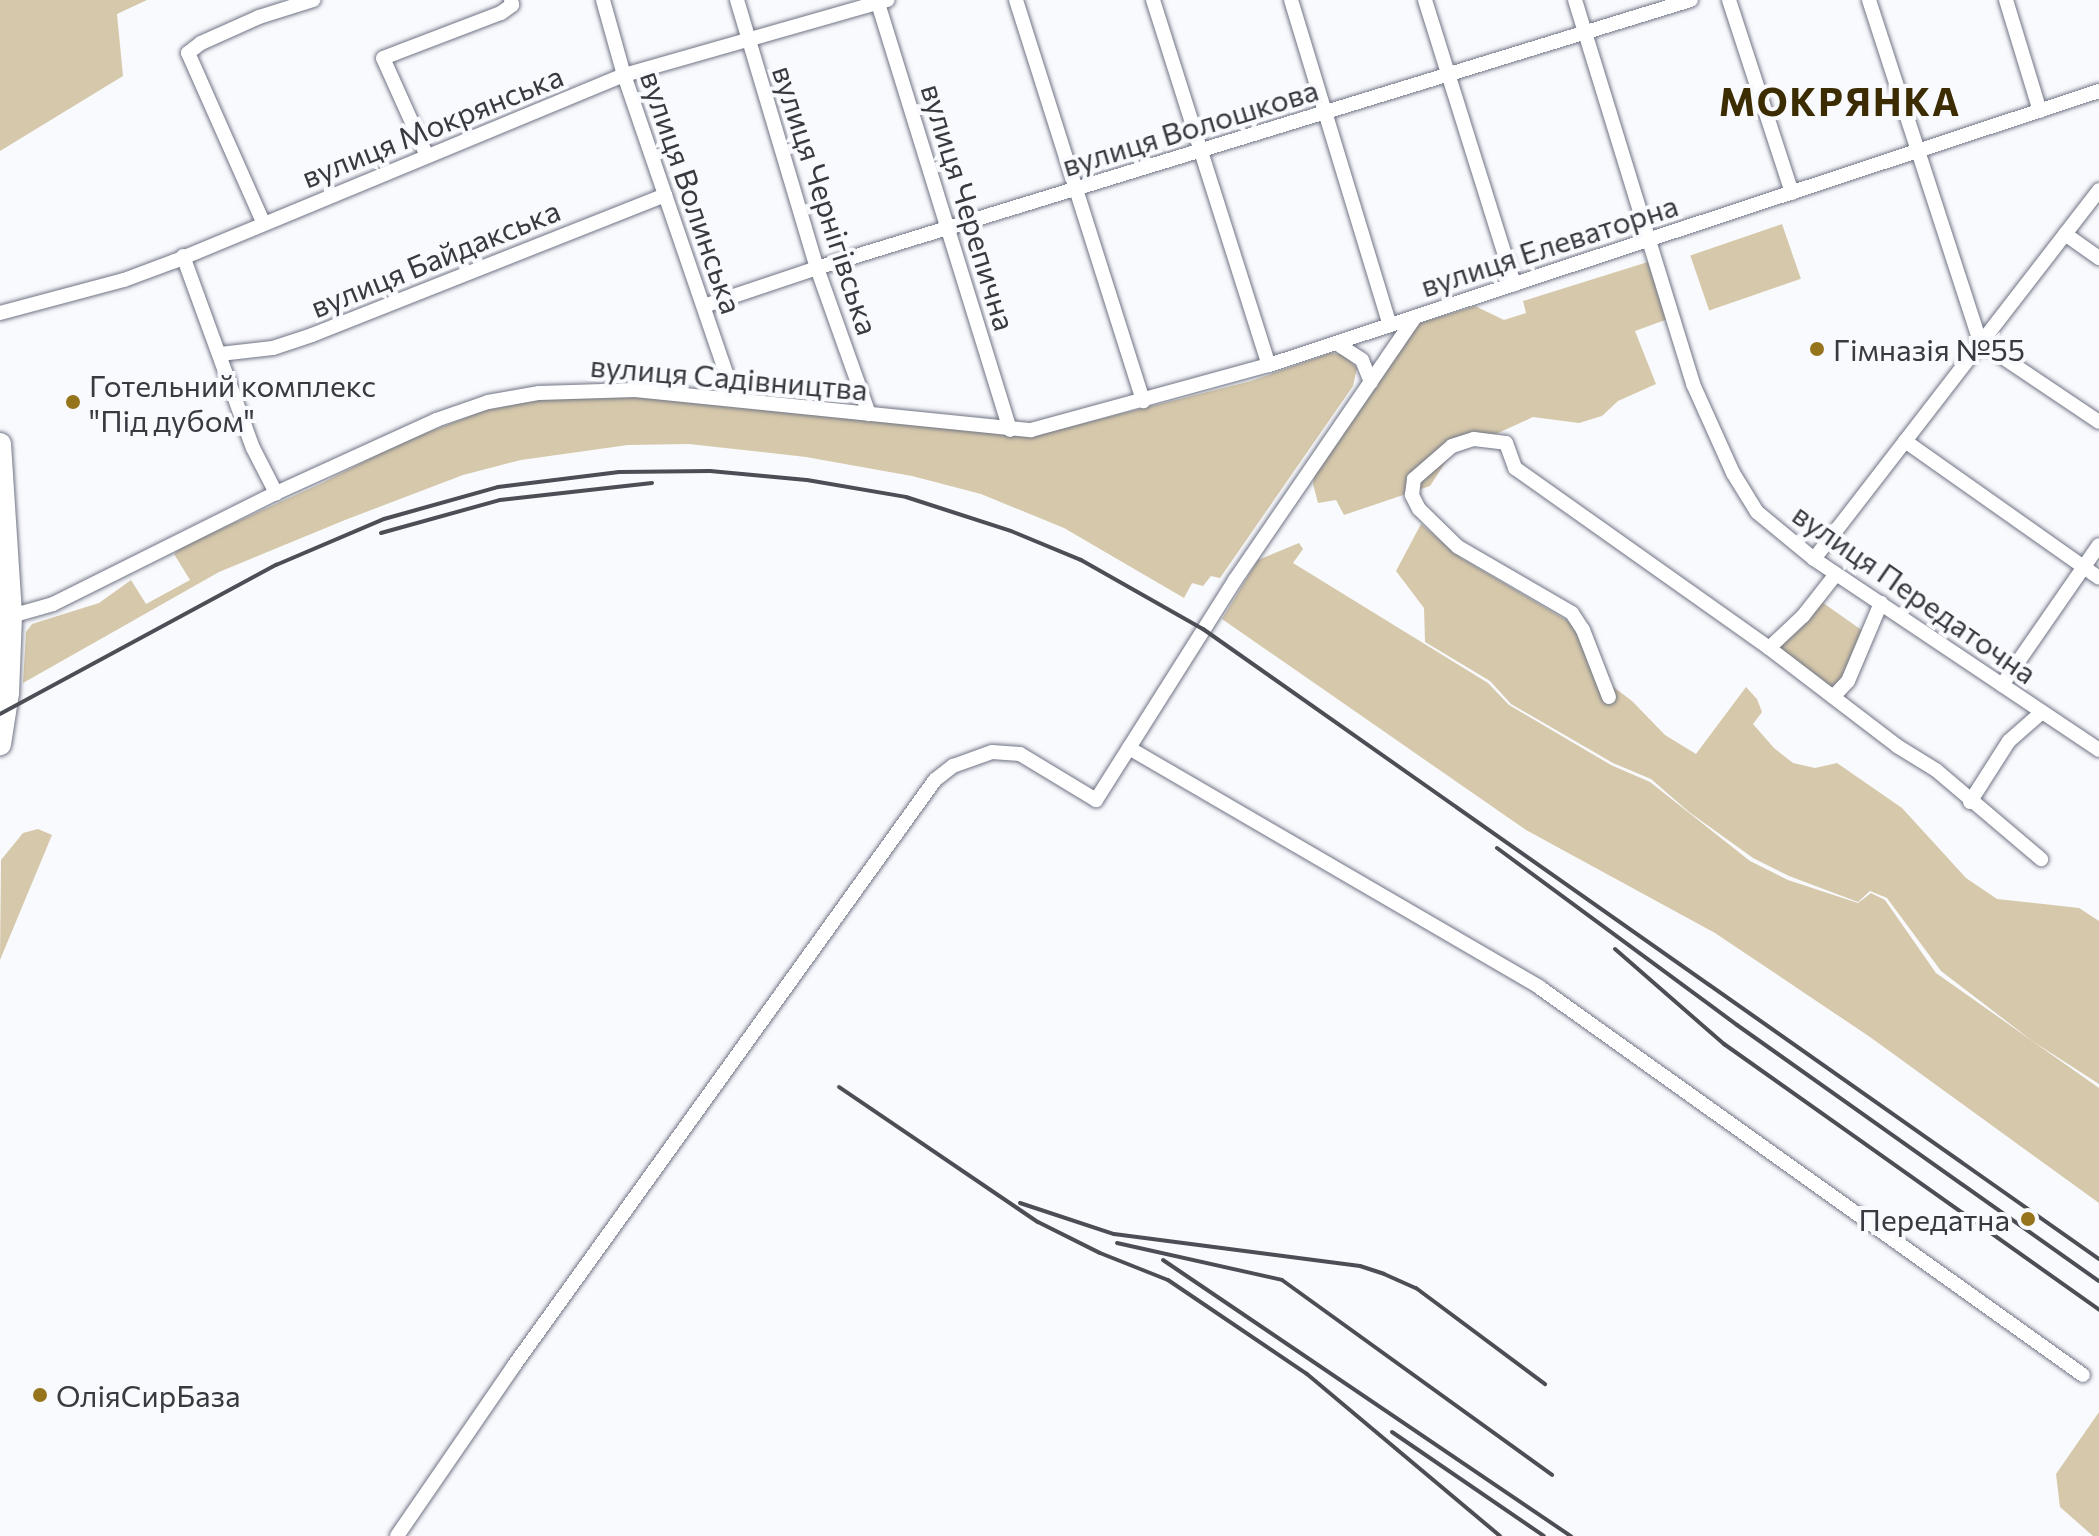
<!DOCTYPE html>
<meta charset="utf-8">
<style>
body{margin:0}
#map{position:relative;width:2099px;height:1536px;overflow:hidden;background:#f9fafd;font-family:Commissioner,sans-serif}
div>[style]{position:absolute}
.green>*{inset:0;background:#d6c8aa;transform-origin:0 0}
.roads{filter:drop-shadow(0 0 2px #6f7484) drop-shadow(0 0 2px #6f7484)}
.minor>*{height:14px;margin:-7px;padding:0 7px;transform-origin:7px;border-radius:7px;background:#fff}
.highway>*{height:22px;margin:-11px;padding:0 11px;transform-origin:11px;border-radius:11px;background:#fff}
.rail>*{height:4px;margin:-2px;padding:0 2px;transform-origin:2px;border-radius:2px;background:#4c4e55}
.dots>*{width:22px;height:22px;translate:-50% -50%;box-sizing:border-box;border:4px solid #f9fafd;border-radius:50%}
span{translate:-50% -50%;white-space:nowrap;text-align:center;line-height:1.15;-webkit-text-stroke:8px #f9fafd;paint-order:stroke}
.street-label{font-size:30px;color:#383a41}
.poi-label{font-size:30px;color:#383a41}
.left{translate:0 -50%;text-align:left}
.right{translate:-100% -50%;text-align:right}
.district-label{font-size:38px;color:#3c2c02;font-weight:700;letter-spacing:2px}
</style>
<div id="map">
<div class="green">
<div style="clip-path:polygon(0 0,147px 0,117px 14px,123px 76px,0 151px)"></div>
<div style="left:1782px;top:224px;width:58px;height:97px;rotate:71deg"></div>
<div style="clip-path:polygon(1651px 261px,1668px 319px,1635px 331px,1656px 384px,1618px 401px,1602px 416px,1579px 423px,1533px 417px,1496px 434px,1454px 441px,1447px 460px,1430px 486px,1344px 515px,1336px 500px,1318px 503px,1313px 484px,1316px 468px,1417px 324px,1475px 306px,1504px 320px,1526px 313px,1523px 301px)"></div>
<div style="clip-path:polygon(1331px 353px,1344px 355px,1357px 368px,1353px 386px,1220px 578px,1211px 576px,1203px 586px,1192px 583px,1184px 598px,1064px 528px,981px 494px,912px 476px,806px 457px,689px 444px,628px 445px,521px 460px,463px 475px,345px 520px,219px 572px,23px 683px,26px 632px,32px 624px,99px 603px,131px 580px,146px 604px,190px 580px,174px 554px,183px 546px,320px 484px,403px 442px,483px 411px,541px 399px,647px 397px,1023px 435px,1049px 432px,1251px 381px)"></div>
<div style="clip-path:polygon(1421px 524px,1461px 558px,1568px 621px,1597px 646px,1607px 682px,1632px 701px,1665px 735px,1696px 754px,1746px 687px,1757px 699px,1762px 712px,1753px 724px,1774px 748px,1793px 763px,1815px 768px,1837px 763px,1902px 808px,1966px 878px,1997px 899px,2079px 908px,2099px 921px,2099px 1084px,2031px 1040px,1941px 971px,1887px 898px,1870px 891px,1858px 902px,1789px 876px,1753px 858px,1689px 812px,1651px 779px,1613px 763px,1511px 704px,1490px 681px,1425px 642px,1424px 608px,1396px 571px)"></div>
<div style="clip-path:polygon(1299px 543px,1303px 549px,1293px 563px,1488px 683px,1509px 705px,1611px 765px,1650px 782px,1750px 861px,1788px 880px,1858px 903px,1871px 893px,1885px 900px,1936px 973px,2099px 1088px,2099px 1203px,1870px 1037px,1715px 933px,1526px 830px,1222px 619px,1258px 560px)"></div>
<div style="clip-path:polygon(1819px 600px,1863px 631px,1840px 682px,1832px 690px,1777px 647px)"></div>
<div style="clip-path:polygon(38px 829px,52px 835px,0 960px,1px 860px,23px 833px)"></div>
<div style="clip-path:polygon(2099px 1412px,2099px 1536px,2093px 1536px,2060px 1507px,2056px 1474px)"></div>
</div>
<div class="roads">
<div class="minor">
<div style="left:603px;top:0;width:78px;rotate:74.4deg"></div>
<div style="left:624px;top:75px;width:342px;rotate:71.1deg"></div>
<div style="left:737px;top:0;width:280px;rotate:73.4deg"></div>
<div style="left:817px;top:268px;width:155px;rotate:70.4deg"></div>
<div style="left:877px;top:0;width:450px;rotate:72.8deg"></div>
<div style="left:1016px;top:0;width:421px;rotate:72.4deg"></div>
<div style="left:1153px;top:0;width:383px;rotate:72.4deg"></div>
<div style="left:1291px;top:0;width:340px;rotate:73.1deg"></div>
<div style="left:1425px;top:0;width:298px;rotate:72.6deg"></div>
<div style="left:1575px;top:0;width:402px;rotate:72.9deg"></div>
<div style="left:1693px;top:384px;width:98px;rotate:65.8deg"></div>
<div style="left:1733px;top:473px;width:46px;rotate:58.4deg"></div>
<div style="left:1757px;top:512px;width:74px;rotate:39.5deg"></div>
<div style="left:1814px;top:559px;width:343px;rotate:33.8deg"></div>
<div style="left:1729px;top:0;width:203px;rotate:71.9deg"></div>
<div style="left:1869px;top:0;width:360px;rotate:72deg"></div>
<div style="left:1980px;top:342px;width:143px;rotate:33.9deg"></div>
<div style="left:2006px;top:0;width:116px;rotate:73deg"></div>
<div style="left:427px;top:156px;width:107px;rotate:-114.2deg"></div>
<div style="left:383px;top:58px;width:126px;rotate:-20.9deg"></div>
<div style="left:501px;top:13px;width:14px;rotate:-36deg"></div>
<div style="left:512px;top:5px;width:5px;rotate:-101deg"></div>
<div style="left:263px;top:222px;width:185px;rotate:-113.9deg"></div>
<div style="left:188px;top:53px;width:16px;rotate:-38deg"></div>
<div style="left:201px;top:43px;width:64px;rotate:-24.1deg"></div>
<div style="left:259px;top:17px;width:57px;rotate:-17.5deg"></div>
<div style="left:2065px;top:234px;width:42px;rotate:35.2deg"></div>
<div style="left:183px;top:256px;width:204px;rotate:70deg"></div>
<div style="left:253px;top:448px;width:51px;rotate:62.9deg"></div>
<div style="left:704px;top:306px;width:119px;rotate:-18.6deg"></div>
<div style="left:817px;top:268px;width:914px;rotate:-17.05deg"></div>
<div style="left:0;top:313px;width:128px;rotate:-14.9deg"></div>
<div style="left:124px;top:280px;width:54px;rotate:-20.4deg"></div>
<div style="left:175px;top:261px;width:486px;rotate:-22.5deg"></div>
<div style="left:624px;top:75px;width:274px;rotate:-15.9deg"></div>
<div style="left:1336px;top:343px;width:31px;rotate:33deg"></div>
<div style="left:1362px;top:360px;width:24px;rotate:68deg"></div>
<div style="left:220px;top:354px;width:53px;rotate:-6.5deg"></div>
<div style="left:273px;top:348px;width:41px;rotate:-18.4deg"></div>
<div style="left:312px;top:335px;width:380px;rotate:-21.6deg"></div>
<div style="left:1905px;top:441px;width:237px;rotate:35.2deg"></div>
<div style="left:1814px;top:559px;width:466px;rotate:-52.3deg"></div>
<div style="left:11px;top:616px;width:44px;rotate:-15.9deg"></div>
<div style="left:53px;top:604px;width:249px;rotate:-26.5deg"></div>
<div style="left:276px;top:493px;width:176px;rotate:-24.5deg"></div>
<div style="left:436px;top:420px;width:55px;rotate:-19.1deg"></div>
<div style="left:488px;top:402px;width:52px;rotate:-10deg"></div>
<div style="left:539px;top:393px;width:96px;rotate:-1.8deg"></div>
<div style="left:635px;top:390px;width:398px;rotate:5.8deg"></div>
<div style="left:1031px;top:430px;width:247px;rotate:-15.3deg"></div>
<div style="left:1269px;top:365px;width:874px;rotate:-18.27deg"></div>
<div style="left:1769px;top:648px;width:47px;rotate:-43.3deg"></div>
<div style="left:1803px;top:616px;width:53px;rotate:-51.8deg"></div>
<div style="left:2002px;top:685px;width:170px;rotate:-55.3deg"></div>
<div style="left:1609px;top:697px;width:72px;rotate:-111.2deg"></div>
<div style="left:1583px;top:630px;width:20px;rotate:-123deg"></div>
<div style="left:1572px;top:613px;width:132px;rotate:-149.9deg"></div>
<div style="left:1458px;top:547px;width:54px;rotate:-135.7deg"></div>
<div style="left:1419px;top:509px;width:16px;rotate:-117deg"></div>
<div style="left:1412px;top:495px;width:16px;rotate:-83deg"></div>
<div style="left:1414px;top:479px;width:50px;rotate:-41deg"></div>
<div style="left:1452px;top:446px;width:23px;rotate:-18deg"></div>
<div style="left:1474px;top:439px;width:32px;rotate:7deg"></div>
<div style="left:1506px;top:443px;width:27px;rotate:70deg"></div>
<div style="left:1515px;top:468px;width:311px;rotate:35.3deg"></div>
<div style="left:1769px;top:648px;width:161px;rotate:37.4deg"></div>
<div style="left:1897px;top:746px;width:46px;rotate:31.6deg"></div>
<div style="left:1936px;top:770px;width:138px;rotate:40.3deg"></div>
<div style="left:1833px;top:697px;width:22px;rotate:-47deg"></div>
<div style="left:1848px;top:681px;width:85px;rotate:-67.1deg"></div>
<div style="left:1129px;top:748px;width:475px;rotate:30.2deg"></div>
<div style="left:1539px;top:987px;width:668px;rotate:35.5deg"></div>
<div style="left:1970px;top:802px;width:72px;rotate:-57.4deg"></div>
<div style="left:2009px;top:741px;width:44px;rotate:-41.3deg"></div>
<div style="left:397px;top:1536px;width:205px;rotate:-55.5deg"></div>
<div style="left:513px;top:1367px;width:723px;rotate:-54.29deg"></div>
<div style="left:935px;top:780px;width:23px;rotate:-38deg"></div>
<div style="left:953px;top:766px;width:41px;rotate:-19.7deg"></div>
<div style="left:992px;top:752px;width:28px;rotate:4deg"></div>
<div style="left:1020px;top:754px;width:89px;rotate:31.2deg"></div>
<div style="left:1096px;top:800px;width:260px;rotate:-57.7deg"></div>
<div style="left:1235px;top:580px;width:319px;rotate:-55.6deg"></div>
</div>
<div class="highway">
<div style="left:0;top:444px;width:172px;rotate:86.3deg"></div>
<div style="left:11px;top:616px;width:77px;rotate:92.2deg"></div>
<div style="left:8px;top:693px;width:52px;rotate:98.9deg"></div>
</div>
</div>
<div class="rail">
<div style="left:381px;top:533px;width:123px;rotate:-15.5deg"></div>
<div style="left:500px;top:500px;width:153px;rotate:-6.4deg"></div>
<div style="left:0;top:714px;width:314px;rotate:-28.4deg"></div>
<div style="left:276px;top:565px;width:117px;rotate:-23.1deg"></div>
<div style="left:384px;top:519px;width:118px;rotate:-15.7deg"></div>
<div style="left:498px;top:487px;width:122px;rotate:-7.1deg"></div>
<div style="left:619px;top:472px;width:91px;rotate:-0.6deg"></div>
<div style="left:710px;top:471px;width:97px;rotate:5.3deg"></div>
<div style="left:807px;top:480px;width:100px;rotate:9.7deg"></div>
<div style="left:906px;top:497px;width:110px;rotate:17.9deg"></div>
<div style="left:1011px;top:531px;width:76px;rotate:22.5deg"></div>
<div style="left:1081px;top:560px;width:140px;rotate:29.5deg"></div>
<div style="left:1203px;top:629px;width:1095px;rotate:35.11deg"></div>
<div style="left:1497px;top:848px;width:298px;rotate:36.4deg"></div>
<div style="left:1737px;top:1025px;width:443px;rotate:35.3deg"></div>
<div style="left:1615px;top:949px;width:145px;rotate:41.1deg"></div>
<div style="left:1724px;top:1044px;width:460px;rotate:35.3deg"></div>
<div style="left:839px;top:1087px;width:240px;rotate:34.2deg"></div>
<div style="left:1038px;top:1222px;width:69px;rotate:26.6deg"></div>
<div style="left:1100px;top:1253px;width:73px;rotate:21.7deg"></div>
<div style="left:1168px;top:1280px;width:168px;rotate:34.1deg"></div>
<div style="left:1307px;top:1374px;width:252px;rotate:40deg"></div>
<div style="left:1020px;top:1203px;width:99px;rotate:18.3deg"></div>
<div style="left:1114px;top:1234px;width:248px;rotate:7.4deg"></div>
<div style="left:1360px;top:1266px;width:25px;rotate:18deg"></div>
<div style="left:1384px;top:1274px;width:35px;rotate:24deg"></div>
<div style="left:1416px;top:1288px;width:161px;rotate:36.7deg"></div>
<div style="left:1117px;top:1243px;width:169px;rotate:12.6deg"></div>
<div style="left:1282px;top:1280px;width:333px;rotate:35.8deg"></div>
<div style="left:1163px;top:1260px;width:493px;rotate:34.1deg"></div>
<div style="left:1392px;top:1432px;width:184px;rotate:34.4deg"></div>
</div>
<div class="dots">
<div style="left:1817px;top:349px;background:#95741c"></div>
<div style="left:73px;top:402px;background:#95741c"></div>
<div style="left:2028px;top:1219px;background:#95741c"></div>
<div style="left:40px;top:1395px;background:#95741c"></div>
</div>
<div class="street-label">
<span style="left:432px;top:126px;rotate:-22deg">вулиця Мокрянська</span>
<span style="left:1190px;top:127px;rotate:-17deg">вулиця Волошкова</span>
<span style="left:692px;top:192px;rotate:71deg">вулиця Волинська</span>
<span style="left:826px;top:200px;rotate:72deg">вулиця Чернігівська</span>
<span style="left:969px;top:207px;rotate:73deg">вулиця Черепична</span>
<span style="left:1549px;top:245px;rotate:-18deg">вулиця Елеваторна</span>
<span style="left:435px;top:258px;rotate:-22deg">вулиця Байдакська</span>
<span style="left:729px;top:377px;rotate:5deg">вулиця Садівництва</span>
<span style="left:1915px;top:593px;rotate:35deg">вулиця Передаточна</span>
</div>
<div class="poi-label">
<span class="left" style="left:1833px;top:349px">Гімназія №55</span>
<span class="left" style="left:89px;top:402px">Готельний комплекс<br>"Під дубом"</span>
<span class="right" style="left:2010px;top:1219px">Передатна</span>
<span class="left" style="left:56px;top:1395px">ОліяСирБаза</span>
</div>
<div class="district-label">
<span style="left:1840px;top:101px">МОКРЯНКА</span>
</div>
</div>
